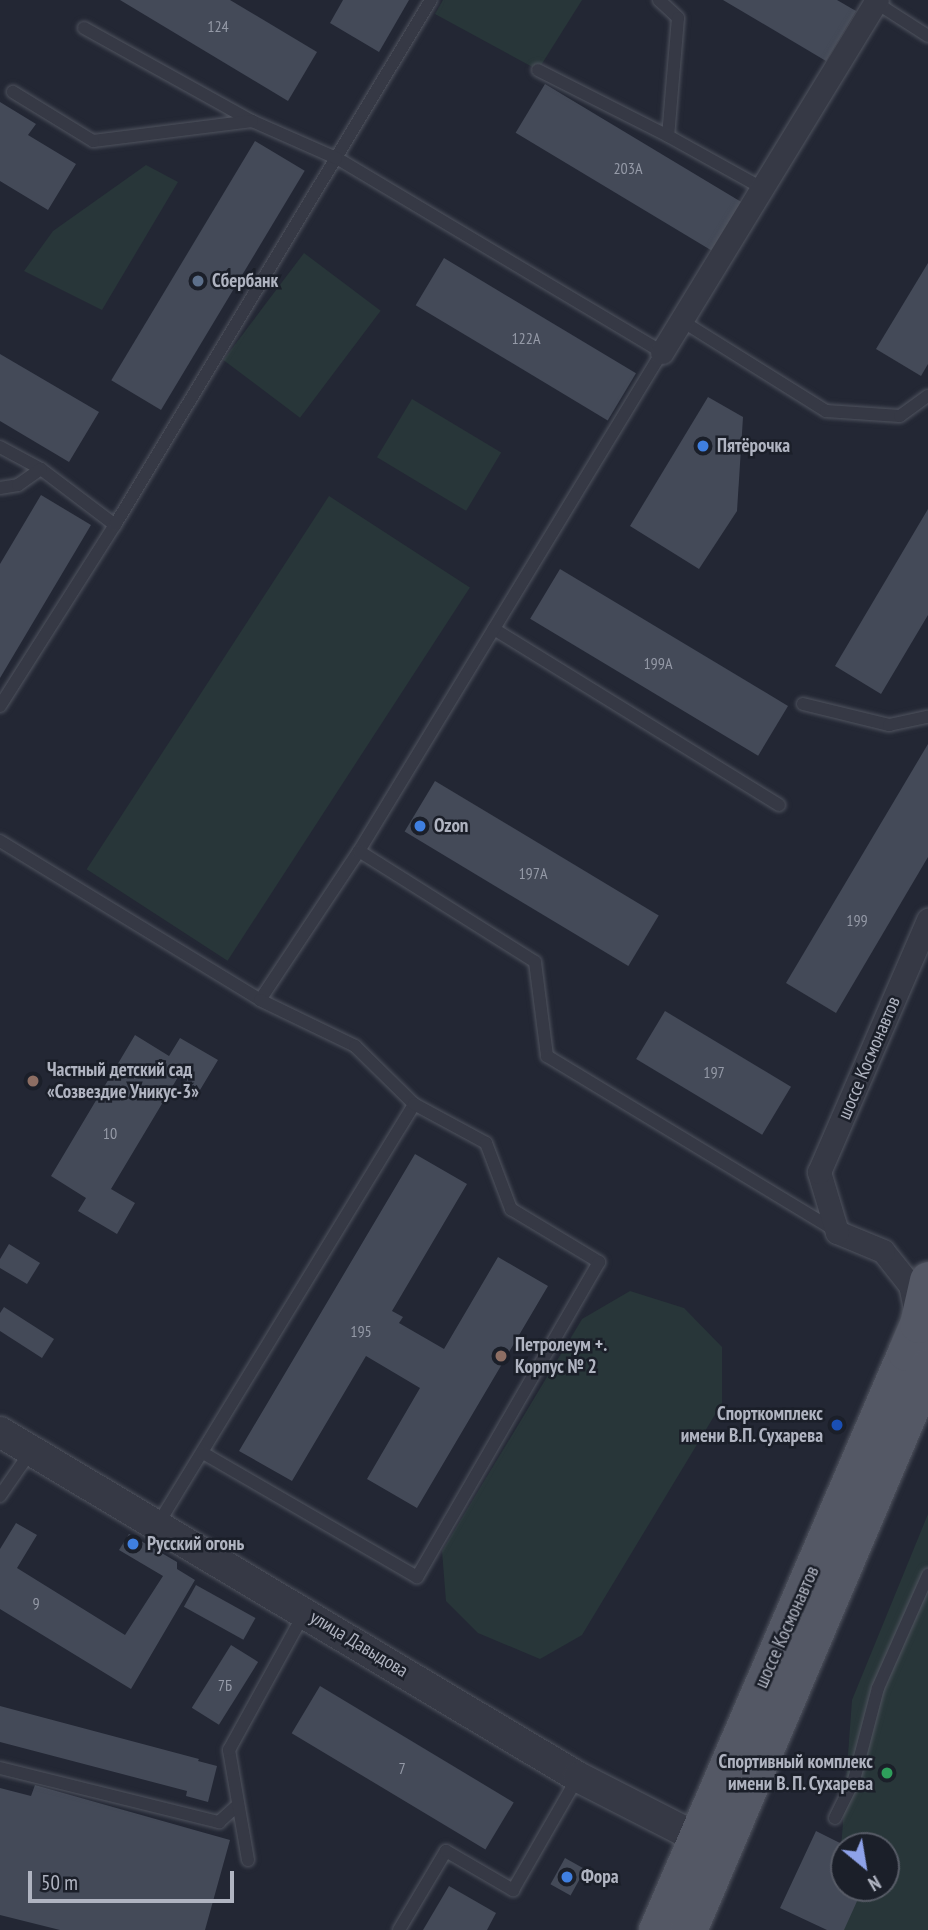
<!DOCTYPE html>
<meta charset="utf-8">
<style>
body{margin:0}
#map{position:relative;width:928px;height:1930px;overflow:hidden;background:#232734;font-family:"PT Sans Narrow",sans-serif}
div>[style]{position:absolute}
.green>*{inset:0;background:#283639;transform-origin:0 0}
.building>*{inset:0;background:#444a58;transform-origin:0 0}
.roads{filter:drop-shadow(0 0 2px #50545f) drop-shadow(0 0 2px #50545f)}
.service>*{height:12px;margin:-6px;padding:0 6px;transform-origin:6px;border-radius:6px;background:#363945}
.minor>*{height:23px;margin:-11.5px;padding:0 11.5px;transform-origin:11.5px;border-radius:11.5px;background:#363945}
.tertiary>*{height:30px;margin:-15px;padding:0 15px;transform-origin:15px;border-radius:15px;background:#363945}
.primary>*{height:37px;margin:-18.5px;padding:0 18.5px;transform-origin:18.5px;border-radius:18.5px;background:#545865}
.dots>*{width:19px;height:19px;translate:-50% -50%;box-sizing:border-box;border:4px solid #1b1f29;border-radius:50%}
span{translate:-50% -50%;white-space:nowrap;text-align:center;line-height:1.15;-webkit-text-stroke:5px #1b1f29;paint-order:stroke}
.number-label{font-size:16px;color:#959aa7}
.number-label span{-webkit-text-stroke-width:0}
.poi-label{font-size:19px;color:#b0b4c1;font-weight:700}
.left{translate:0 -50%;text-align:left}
.right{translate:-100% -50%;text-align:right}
.street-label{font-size:19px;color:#b0b4c1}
.north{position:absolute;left:830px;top:1832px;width:70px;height:70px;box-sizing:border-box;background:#1b1f29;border:2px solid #575b66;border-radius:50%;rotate:150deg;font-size:19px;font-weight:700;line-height:28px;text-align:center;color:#b0b4c1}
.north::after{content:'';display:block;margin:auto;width:24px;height:32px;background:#8ea2e9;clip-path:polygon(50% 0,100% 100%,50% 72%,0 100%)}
.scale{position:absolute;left:28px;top:1871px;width:206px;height:32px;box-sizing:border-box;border:4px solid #b0b4c1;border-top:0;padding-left:9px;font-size:21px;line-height:24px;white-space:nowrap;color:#b0b4c1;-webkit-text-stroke:5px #1b1f29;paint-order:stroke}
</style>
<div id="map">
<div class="green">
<div style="clip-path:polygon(443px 0,582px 0,538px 70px,435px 14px)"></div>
<div style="clip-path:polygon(146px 165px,178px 182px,102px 310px,24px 271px,53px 231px)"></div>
<div style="left:304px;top:253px;width:96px;height:134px;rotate:37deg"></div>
<div style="left:412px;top:399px;width:104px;height:68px;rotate:31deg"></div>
<div style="left:329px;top:496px;width:168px;height:445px;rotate:33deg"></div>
<div style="clip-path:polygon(630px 1291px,684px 1308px,722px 1347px,722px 1403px,582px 1635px,540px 1659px,478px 1633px,446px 1601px,442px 1551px,582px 1319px)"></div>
<div style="clip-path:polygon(evenodd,928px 1514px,928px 1930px,835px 1930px,852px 1700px,928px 1514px,844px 1846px,886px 1846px,886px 1888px,844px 1888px,844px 1846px)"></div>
</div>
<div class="building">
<div style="clip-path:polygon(120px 0,230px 0,317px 52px,288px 101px)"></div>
<div style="clip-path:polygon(343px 0,409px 0,379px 52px,330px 23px)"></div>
<div style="clip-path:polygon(723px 0,837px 0,856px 11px,826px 61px)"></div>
<div style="left:545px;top:84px;width:230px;height:57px;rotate:31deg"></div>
<div style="clip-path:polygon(0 102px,36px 124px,28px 135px,76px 164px,48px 210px,0 181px)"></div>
<div style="left:255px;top:141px;width:58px;height:279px;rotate:31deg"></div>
<div style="left:444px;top:258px;width:224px;height:55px;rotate:31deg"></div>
<div style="clip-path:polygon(928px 263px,928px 364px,921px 376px,876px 349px)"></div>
<div style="clip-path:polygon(0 354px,99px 412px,69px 462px,0 421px)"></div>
<div style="clip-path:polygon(708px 397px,743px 417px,737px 511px,699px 569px,630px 526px)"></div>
<div style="clip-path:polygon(41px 495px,91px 525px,0 678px,0 564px)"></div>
<div style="clip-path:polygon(928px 509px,928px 615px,881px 694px,835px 666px)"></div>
<div style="left:560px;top:569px;width:266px;height:58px;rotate:31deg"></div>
<div style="clip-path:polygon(928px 744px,928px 857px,836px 1013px,786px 983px)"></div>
<div style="left:435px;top:781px;width:261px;height:59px;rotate:31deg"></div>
<div style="left:665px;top:1011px;width:147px;height:56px;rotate:31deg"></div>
<div style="clip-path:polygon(135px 1035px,169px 1056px,180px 1038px,218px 1060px,200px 1090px,178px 1077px,111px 1189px,135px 1203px,117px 1234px,78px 1211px,86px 1198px,51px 1176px)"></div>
<div style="clip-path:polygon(415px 1154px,467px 1184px,392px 1311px,403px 1317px,399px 1323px,444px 1349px,498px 1257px,548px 1286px,417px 1508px,367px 1479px,420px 1388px,366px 1356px,292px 1481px,239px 1451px)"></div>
<div style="clip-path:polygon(9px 1244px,40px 1263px,27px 1284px,0 1268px,0 1259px)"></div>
<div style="clip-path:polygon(4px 1307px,54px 1339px,42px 1358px,0 1331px,0 1313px)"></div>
<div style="clip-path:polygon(16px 1523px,37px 1535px,17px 1568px,125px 1635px,163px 1576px,119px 1550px,129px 1534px,177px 1562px,177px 1569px,195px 1580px,131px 1689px,0 1609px,0 1549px)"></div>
<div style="left:196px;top:1585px;width:68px;height:25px;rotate:29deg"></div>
<div style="left:231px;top:1645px;width:32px;height:74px;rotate:32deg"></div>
<div style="left:320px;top:1686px;width:226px;height:55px;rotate:31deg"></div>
<div style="clip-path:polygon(0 1706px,199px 1759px,198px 1761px,217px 1766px,208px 1802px,186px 1796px,187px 1791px,0 1742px)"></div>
<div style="clip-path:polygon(35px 1785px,230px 1840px,205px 1930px,60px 1930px,0 1915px,0 1788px,31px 1796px)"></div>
<div style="clip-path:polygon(816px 1831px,844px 1845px,844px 1888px,863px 1888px,844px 1930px,827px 1930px,780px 1908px)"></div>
<div style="left:565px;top:1858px;width:23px;height:30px;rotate:29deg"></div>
<div style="clip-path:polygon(449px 1886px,496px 1913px,487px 1930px,423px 1930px)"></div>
</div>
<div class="roads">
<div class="service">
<div style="left:659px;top:0;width:26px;rotate:43deg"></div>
<div style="left:678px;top:18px;width:118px;rotate:94.8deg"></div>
<div style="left:668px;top:136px;width:107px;rotate:29deg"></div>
<div style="left:875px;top:2px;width:63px;rotate:32.7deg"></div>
<div style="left:84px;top:28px;width:192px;rotate:29deg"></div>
<div style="left:538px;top:70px;width:146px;rotate:26.9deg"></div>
<div style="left:682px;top:321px;width:170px;rotate:32deg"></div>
<div style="left:826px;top:411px;width:74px;rotate:3.9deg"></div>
<div style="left:900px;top:416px;width:34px;rotate:-36deg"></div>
<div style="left:0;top:447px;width:47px;rotate:28.2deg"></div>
<div style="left:41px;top:469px;width:93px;rotate:37.1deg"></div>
<div style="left:0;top:488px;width:18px;rotate:-9deg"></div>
<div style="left:18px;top:485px;width:28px;rotate:-35deg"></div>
<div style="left:494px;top:629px;width:335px;rotate:31.7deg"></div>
<div style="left:803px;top:704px;width:89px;rotate:13.7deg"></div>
<div style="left:889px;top:725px;width:40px;rotate:-12deg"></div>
<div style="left:0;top:706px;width:214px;rotate:-57.6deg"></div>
<div style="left:115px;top:525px;width:613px;rotate:-58.96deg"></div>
<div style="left:0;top:841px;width:305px;rotate:31.4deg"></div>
<div style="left:260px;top:1000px;width:179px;rotate:-56.4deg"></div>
<div style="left:359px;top:851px;width:584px;rotate:-58.73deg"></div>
<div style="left:662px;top:352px;width:379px;rotate:-149.2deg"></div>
<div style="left:336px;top:158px;width:92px;rotate:-156.2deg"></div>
<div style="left:252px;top:121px;width:160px;rotate:172.8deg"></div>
<div style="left:93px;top:141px;width:94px;rotate:-148.5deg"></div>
<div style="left:359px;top:851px;width:208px;rotate:32.2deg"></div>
<div style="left:535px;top:962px;width:95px;rotate:82.7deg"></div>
<div style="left:547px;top:1056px;width:338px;rotate:31.2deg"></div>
<div style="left:260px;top:1000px;width:106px;rotate:25.8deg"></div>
<div style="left:355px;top:1046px;width:83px;rotate:44.5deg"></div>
<div style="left:0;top:1496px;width:55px;rotate:-55.4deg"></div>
<div style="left:158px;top:1524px;width:492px;rotate:-58.6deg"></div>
<div style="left:414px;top:1104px;width:82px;rotate:28.4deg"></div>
<div style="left:486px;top:1143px;width:71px;rotate:69.3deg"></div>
<div style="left:511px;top:1209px;width:103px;rotate:31.1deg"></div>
<div style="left:599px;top:1262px;width:364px;rotate:120deg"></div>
<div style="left:417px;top:1577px;width:247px;rotate:-149.9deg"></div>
<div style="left:0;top:1768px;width:226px;rotate:13.9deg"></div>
<div style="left:219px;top:1822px;width:25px;rotate:-42deg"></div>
<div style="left:835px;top:1818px;width:42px;rotate:-63.4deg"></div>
<div style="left:854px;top:1780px;width:95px;rotate:-75.4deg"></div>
<div style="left:878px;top:1688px;width:124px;rotate:-66.1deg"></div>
<div style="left:248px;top:1860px;width:112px;rotate:-99.8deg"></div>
<div style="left:229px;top:1750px;width:158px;rotate:-61.2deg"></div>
<div style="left:399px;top:1930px;width:92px;rotate:-59.3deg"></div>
<div style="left:446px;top:1851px;width:78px;rotate:30.2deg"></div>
<div style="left:513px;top:1890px;width:130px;rotate:-60.1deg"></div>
</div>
<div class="minor">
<div style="left:662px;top:352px;width:412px;rotate:-58.6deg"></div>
<div style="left:916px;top:1313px;width:29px;rotate:-102deg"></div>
<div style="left:910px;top:1285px;width:43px;rotate:-128.5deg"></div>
<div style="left:883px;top:1251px;width:50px;rotate:-157.6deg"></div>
<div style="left:837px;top:1232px;width:63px;rotate:-106.7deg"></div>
<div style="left:819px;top:1172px;width:275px;rotate:-66.6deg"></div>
</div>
<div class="tertiary">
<div style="left:0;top:1432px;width:673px;rotate:30.83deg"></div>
<div style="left:578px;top:1777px;width:154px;rotate:27.1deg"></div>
</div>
<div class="primary">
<div style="left:657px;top:1930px;width:629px;rotate:-66.69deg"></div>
<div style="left:906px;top:1352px;width:30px;rotate:-67deg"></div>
<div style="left:918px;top:1324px;width:45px;rotate:-77.2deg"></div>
<div style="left:688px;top:1930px;width:612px;rotate:-66.91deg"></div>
</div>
</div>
<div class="dots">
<div style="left:198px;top:281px;background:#5c6f8a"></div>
<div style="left:703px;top:446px;background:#3f7fe0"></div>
<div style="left:420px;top:826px;background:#3f7fe0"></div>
<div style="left:33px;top:1081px;background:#8d6e63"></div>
<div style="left:501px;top:1356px;background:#8d6e63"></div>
<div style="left:837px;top:1425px;background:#1a4fb4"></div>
<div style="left:133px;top:1544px;background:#3f7fe0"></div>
<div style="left:887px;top:1773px;background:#2e9e5b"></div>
<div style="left:567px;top:1877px;background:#3f7fe0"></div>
</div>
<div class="number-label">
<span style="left:218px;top:26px">124</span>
<span style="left:628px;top:168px">203А</span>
<span style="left:526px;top:338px">122А</span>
<span style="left:658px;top:663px">199А</span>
<span style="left:533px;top:873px">197А</span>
<span style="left:857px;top:920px">199</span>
<span style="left:714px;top:1072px">197</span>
<span style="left:110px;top:1133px">10</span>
<span style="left:361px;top:1331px">195</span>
<span style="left:36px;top:1603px">9</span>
<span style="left:225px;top:1685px">7Б</span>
<span style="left:402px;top:1768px">7</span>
</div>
<div class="poi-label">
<span class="left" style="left:212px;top:281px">Сбербанк</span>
<span class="left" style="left:717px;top:446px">Пятёрочка</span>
<span class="left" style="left:434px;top:826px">Ozon</span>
<span class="left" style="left:47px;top:1081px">Частный детский сад<br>«Созвездие Уникус-3»</span>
<span class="left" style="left:515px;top:1356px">Петролеум +.<br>Корпус № 2</span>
<span class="right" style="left:823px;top:1425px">Спорткомплекс<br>имени В.П. Сухарева</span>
<span class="left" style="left:147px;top:1544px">Русский огонь</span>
<span class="right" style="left:873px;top:1773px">Спортивный комплекс<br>имени В. П. Сухарева</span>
<span class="left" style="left:581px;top:1877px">Фора</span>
</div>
<div class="street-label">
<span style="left:869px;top:1058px;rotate:-67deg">шоссе Космонавтов</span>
<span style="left:787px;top:1627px;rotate:-66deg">шоссе Космонавтов</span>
<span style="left:359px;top:1644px;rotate:31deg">улица Давыдова</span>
</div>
<div class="north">N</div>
<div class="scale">50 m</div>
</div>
